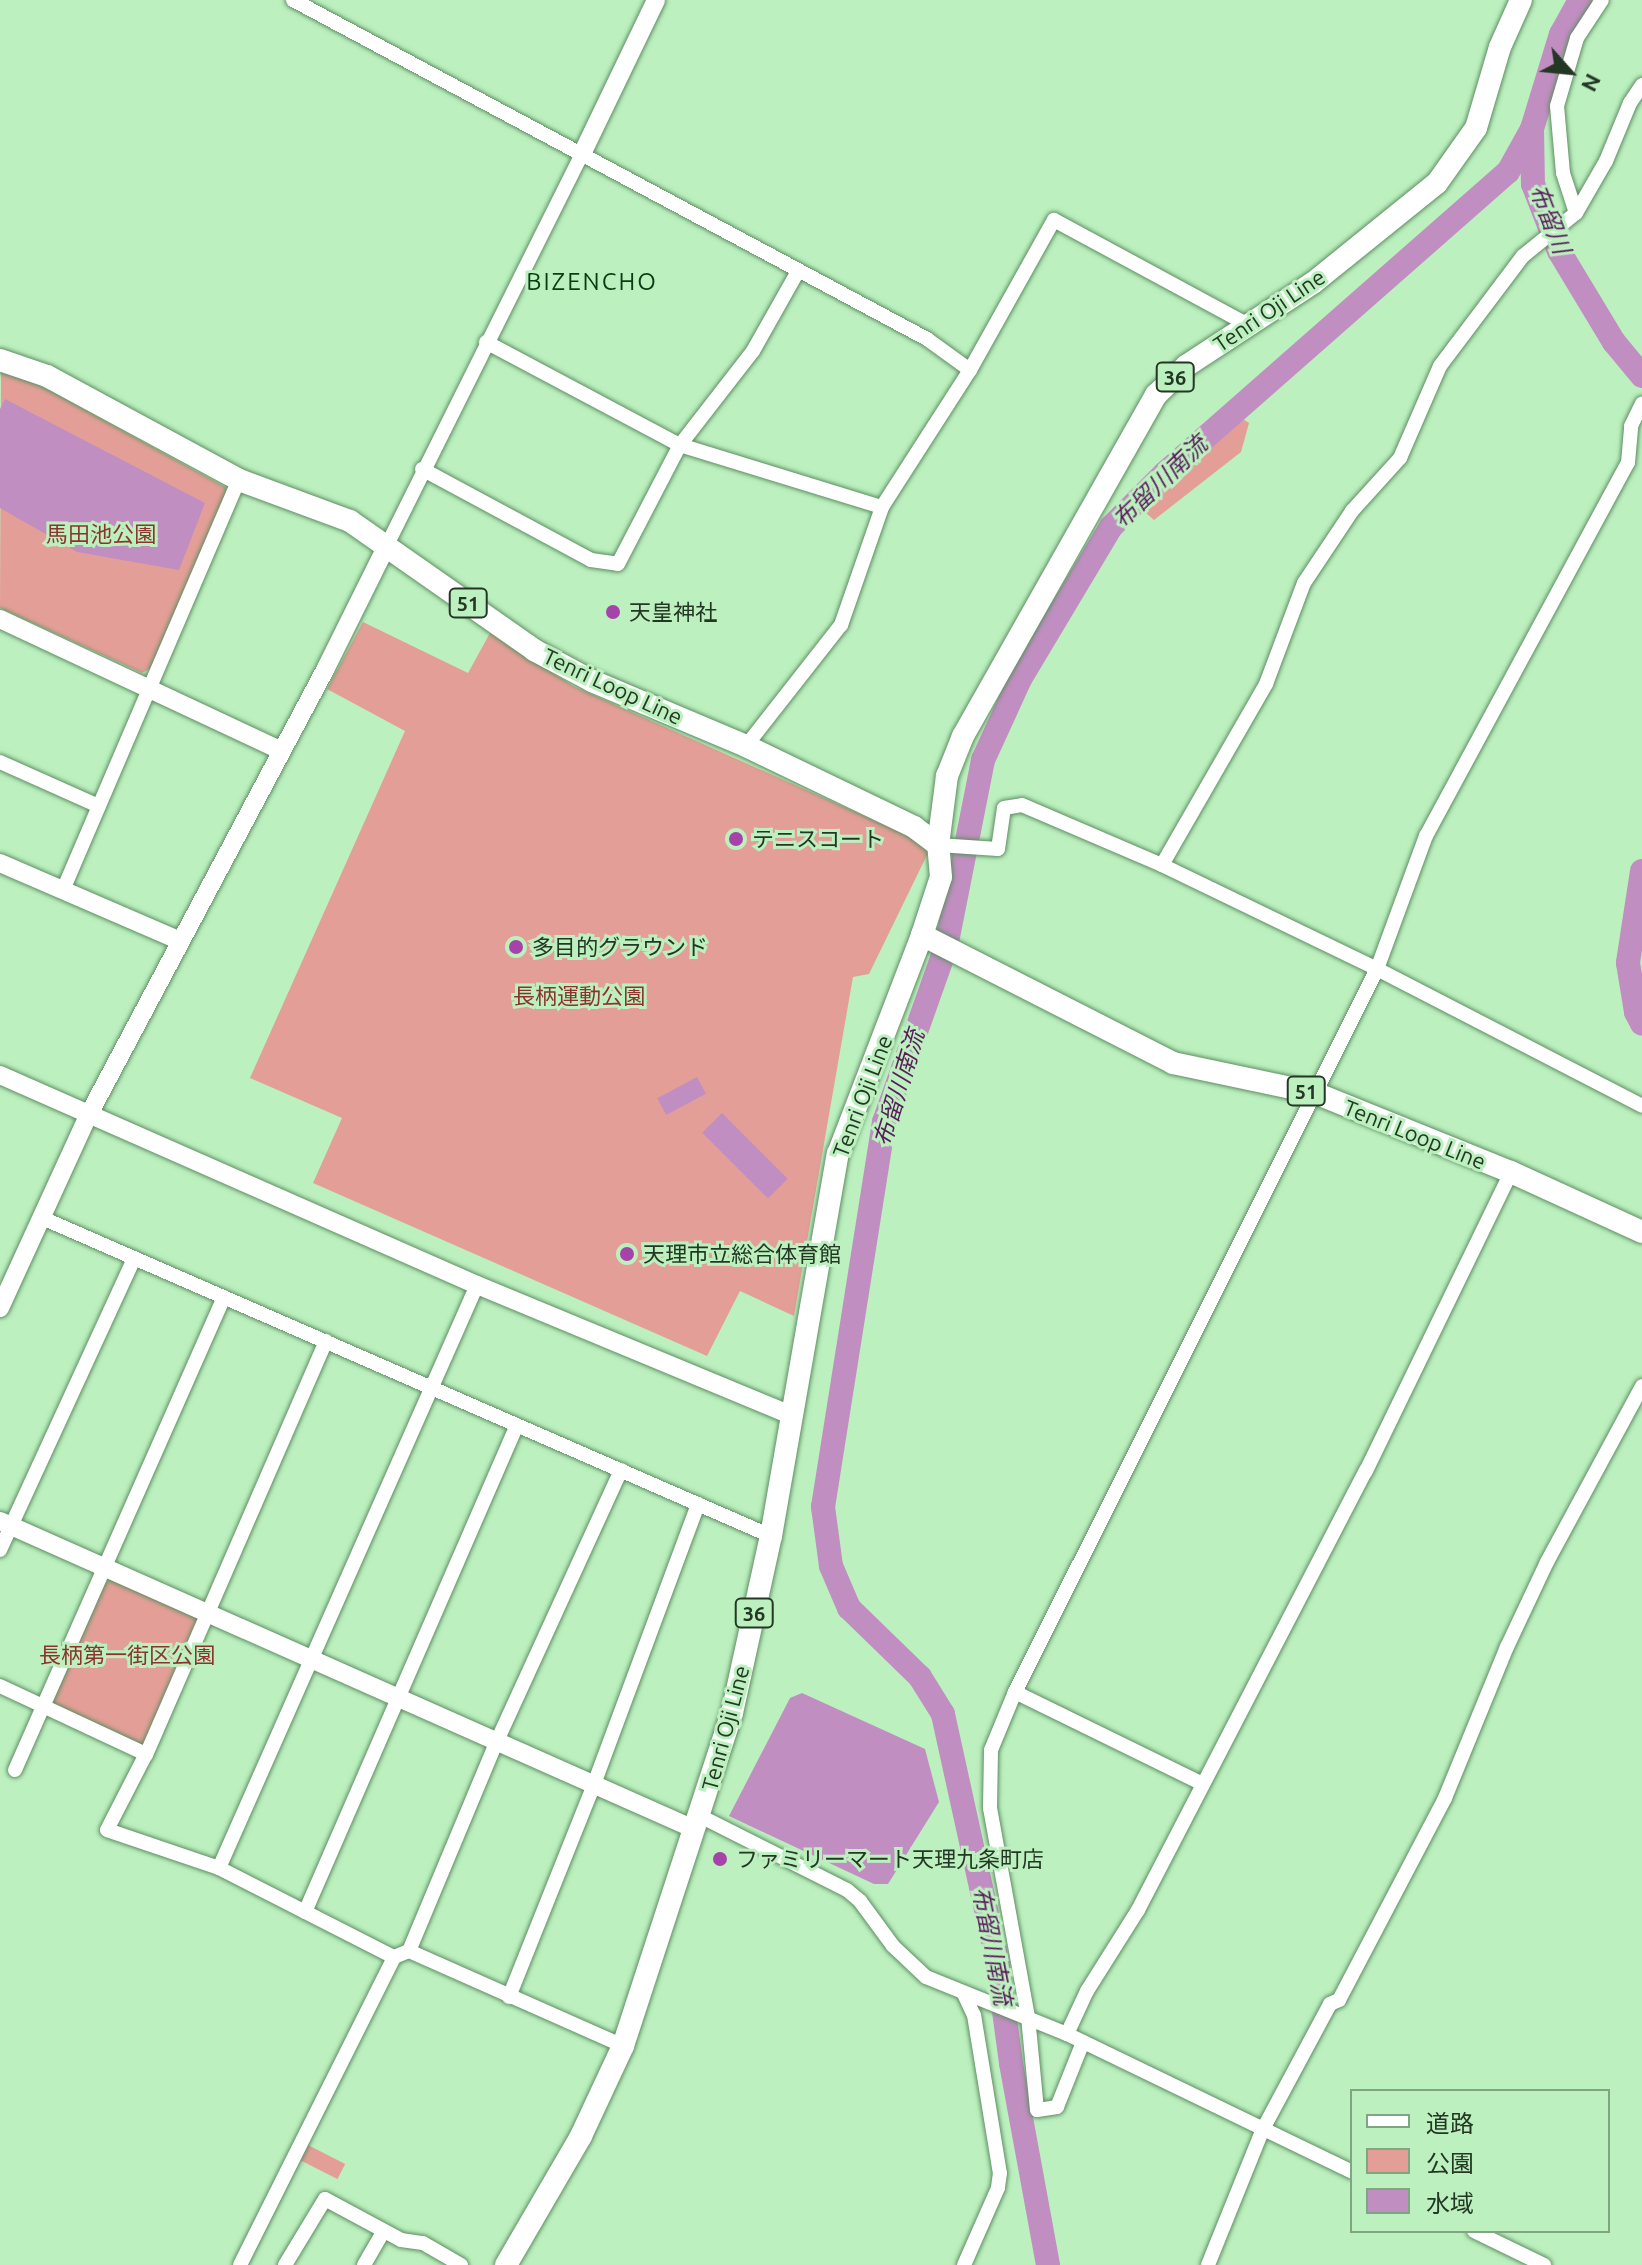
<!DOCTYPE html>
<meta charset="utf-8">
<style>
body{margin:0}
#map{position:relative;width:1642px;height:2265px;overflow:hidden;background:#bcf0bf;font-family:Ubuntu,"Noto Sans JP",sans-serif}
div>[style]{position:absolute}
.green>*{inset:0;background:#e39f97;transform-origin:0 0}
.water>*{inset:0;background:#c18ec1;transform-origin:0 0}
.river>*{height:24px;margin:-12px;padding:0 12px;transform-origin:12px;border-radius:12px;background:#c18ec1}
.roads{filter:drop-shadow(0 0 2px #5e8e62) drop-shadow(0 0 2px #5e8e62)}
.minor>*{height:14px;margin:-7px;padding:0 7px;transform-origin:7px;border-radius:7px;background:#fff}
.tertiary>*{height:18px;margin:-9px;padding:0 9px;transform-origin:9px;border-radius:9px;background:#fff}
.primary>*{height:22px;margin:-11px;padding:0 11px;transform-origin:11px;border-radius:11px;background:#fff}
.dots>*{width:22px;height:22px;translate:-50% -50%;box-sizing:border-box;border:4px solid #bcf0bf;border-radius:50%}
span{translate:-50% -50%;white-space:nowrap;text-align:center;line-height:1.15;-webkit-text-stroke:6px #bcf0bf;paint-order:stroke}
.shield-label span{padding:2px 6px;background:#bcf0bf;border:2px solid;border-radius:6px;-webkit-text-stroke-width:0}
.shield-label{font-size:20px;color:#233724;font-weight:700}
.street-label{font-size:22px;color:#233724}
.park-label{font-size:22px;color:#8c332e}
.poi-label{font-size:22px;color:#233724}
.left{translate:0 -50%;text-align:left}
.water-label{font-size:24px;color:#5a1d5c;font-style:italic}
.neighbourhood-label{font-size:24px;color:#0a3c14;letter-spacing:2px}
.legend{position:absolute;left:1350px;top:2089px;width:260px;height:144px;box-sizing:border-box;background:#bcf0bf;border:2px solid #7fa681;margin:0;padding:10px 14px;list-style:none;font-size:24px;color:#233724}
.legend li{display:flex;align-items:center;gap:16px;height:40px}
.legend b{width:40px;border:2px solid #7fa681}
.north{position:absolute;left:1530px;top:32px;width:80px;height:80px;-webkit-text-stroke:6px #bcf0bf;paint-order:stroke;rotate:117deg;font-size:22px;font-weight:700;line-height:32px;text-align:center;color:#233724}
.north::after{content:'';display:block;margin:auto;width:28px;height:36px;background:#233724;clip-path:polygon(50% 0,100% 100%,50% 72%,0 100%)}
</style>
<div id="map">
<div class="green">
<div style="clip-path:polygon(1px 369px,49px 390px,225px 487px,228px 494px,153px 667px,142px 673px,0 608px)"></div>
<div style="clip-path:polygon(1235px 414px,1249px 423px,1241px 452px,1154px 520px,1139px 507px,1197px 447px)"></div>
<div style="clip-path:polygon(363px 622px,468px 673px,490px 633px,573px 686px,918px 840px,928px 853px,869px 974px,853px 977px,794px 1316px,740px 1291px,707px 1356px,313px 1183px,342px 1118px,250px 1078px,405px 731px,327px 689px)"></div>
<div style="clip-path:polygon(112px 1579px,204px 1618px,148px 1745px,140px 1745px,56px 1708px,49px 1699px,95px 1590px)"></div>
<div style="left:306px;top:2144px;width:44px;height:17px;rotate:27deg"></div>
</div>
<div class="water">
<div style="clip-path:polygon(5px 399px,205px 503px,179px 570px,77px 552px,0 508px,0 409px)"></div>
<div style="left:697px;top:1077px;width:19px;height:45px;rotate:62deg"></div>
<div style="left:722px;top:1113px;width:93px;height:28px;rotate:45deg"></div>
<div style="clip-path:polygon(802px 1693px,925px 1749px,939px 1802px,888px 1884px,874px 1884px,729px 1816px,790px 1698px)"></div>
</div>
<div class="river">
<div style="left:1580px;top:0;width:39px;rotate:119deg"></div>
<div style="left:1561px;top:34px;width:99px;rotate:107deg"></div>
<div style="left:1532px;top:129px;width:55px;rotate:89deg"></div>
<div style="left:1533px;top:184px;width:72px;rotate:68.8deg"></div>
<div style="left:1559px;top:251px;width:106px;rotate:58.9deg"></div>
<div style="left:1614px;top:342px;width:44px;rotate:50.5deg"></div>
<div style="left:1642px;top:871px;width:93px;rotate:98.7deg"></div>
<div style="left:1628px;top:963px;width:50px;rotate:80.7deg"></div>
<div style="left:1636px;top:1012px;width:13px;rotate:63deg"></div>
<div style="left:1048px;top:2265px;width:205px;rotate:-100.4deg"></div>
<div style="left:1011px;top:2063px;width:104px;rotate:-97.7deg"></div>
<div style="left:997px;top:1960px;width:252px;rotate:-102.4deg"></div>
<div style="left:943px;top:1714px;width:44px;rotate:-121.9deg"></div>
<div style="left:920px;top:1677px;width:99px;rotate:-135.8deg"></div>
<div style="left:849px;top:1608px;width:46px;rotate:-113.2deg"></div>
<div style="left:831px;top:1566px;width:60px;rotate:-97.7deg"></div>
<div style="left:823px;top:1507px;width:390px;rotate:-81deg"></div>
<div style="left:884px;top:1122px;width:186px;rotate:-70.5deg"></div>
<div style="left:946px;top:947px;width:191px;rotate:-78.8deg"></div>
<div style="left:983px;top:760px;width:89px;rotate:-65.4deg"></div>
<div style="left:1020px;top:679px;width:177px;rotate:-59.1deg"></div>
<div style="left:1111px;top:527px;width:76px;rotate:-45deg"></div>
<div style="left:1165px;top:473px;width:456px;rotate:-41.3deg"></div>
<div style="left:1508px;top:172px;width:49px;rotate:-60.8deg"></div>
</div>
<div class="roads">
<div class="minor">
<div style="left:293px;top:0;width:719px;rotate:28.13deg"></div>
<div style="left:927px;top:339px;width:53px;rotate:35.8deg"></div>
<div style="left:1576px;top:213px;width:42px;rotate:-108deg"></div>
<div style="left:1563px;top:173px;width:67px;rotate:-95.1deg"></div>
<div style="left:1557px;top:106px;width:71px;rotate:-73.6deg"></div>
<div style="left:1577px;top:38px;width:45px;rotate:-56.7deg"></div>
<div style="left:486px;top:342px;width:220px;rotate:28deg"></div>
<div style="left:680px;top:445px;width:211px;rotate:17.1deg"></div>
<div style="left:422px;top:469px;width:192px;rotate:28.3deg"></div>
<div style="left:591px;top:560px;width:27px;rotate:8deg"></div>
<div style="left:618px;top:564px;width:134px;rotate:-62.5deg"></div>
<div style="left:680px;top:445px;width:119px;rotate:-52.2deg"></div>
<div style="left:753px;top:351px;width:92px;rotate:-60.6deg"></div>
<div style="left:387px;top:545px;width:435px;rotate:-63.5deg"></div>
<div style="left:746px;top:746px;width:154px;rotate:-51.9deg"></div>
<div style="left:841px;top:625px;width:125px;rotate:-70.8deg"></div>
<div style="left:882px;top:507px;width:163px;rotate:-57.3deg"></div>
<div style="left:970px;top:370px;width:172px;rotate:-60.8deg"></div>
<div style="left:1054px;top:220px;width:218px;rotate:28.4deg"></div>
<div style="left:0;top:762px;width:108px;rotate:24deg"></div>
<div style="left:938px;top:845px;width:60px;rotate:3.8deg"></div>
<div style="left:998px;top:849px;width:41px;rotate:-81.7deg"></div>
<div style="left:1004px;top:808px;width:18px;rotate:-9deg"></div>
<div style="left:1022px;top:805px;width:152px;rotate:23.2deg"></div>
<div style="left:1162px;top:865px;width:239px;rotate:25.8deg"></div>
<div style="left:1377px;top:969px;width:298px;rotate:27.3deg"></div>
<div style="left:1162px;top:865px;width:209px;rotate:-60.1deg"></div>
<div style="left:1266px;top:684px;width:108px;rotate:-69.4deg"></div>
<div style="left:1304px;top:583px;width:87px;rotate:-56.3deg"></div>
<div style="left:1352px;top:511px;width:72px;rotate:-47.8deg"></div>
<div style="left:1400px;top:458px;width:100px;rotate:-66.5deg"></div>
<div style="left:1440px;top:366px;width:138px;rotate:-53deg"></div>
<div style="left:1523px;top:256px;width:68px;rotate:-39.1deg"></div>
<div style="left:1576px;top:213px;width:60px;rotate:-60deg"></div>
<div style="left:1606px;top:161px;width:63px;rotate:-67.5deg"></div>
<div style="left:1630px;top:103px;width:22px;rotate:-56deg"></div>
<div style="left:63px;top:890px;width:446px;rotate:-66.8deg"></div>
<div style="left:40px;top:1217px;width:798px;rotate:23.58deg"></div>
<div style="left:326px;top:1341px;width:451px;rotate:113.5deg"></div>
<div style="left:146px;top:1754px;width:85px;rotate:117.2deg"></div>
<div style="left:107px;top:1830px;width:118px;rotate:18.7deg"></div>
<div style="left:219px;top:1868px;width:196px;rotate:27deg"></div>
<div style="left:394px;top:1957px;width:16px;rotate:-22deg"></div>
<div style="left:409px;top:1951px;width:234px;rotate:23.9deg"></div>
<div style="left:0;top:1550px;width:321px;rotate:-65.3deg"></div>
<div style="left:0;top:1686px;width:161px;rotate:25deg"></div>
<div style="left:1015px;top:1692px;width:209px;rotate:26.1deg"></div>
<div style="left:15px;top:1770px;width:517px;rotate:-66.16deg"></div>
<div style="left:700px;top:1816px;width:165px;rotate:26.7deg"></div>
<div style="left:847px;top:1890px;width:17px;rotate:40deg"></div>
<div style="left:860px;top:1901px;width:56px;rotate:53.7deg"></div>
<div style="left:893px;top:1946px;width:45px;rotate:43.2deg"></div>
<div style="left:926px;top:1977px;width:152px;rotate:22deg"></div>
<div style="left:1067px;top:2034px;width:317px;rotate:25.8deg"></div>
<div style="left:219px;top:1868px;width:638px;rotate:-66.13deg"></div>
<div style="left:305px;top:1912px;width:531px;rotate:-66.48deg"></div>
<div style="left:409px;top:1951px;width:228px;rotate:-67.3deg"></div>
<div style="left:497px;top:1741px;width:298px;rotate:-65.4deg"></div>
<div style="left:964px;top:1994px;width:23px;rotate:65deg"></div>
<div style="left:974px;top:2015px;width:160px;rotate:80.7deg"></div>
<div style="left:1000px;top:2173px;width:15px;rotate:98deg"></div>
<div style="left:998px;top:2188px;width:84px;rotate:113.8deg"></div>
<div style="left:509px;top:1997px;width:229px;rotate:-68.2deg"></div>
<div style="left:594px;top:1784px;width:299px;rotate:-69.6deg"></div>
<div style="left:1067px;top:2034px;width:47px;rotate:-65.1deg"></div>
<div style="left:1087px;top:1991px;width:96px;rotate:-57.8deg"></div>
<div style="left:1138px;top:1910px;width:495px;rotate:-62.6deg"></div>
<div style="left:1366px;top:1471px;width:332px;rotate:-64.1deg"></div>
<div style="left:1083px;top:2042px;width:70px;rotate:111.8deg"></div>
<div style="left:1057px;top:2107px;width:20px;rotate:171deg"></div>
<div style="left:1037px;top:2110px;width:93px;rotate:-95.5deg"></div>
<div style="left:1028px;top:2017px;width:212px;rotate:-100.3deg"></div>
<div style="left:990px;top:1808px;width:58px;rotate:-89deg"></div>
<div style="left:991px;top:1750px;width:63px;rotate:-67.5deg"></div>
<div style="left:1015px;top:1692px;width:809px;rotate:-63.4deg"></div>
<div style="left:1377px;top:969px;width:142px;rotate:-69.8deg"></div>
<div style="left:1426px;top:836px;width:424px;rotate:-61.6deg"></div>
<div style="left:1628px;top:463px;width:37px;rotate:-85deg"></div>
<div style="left:1631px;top:426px;width:25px;rotate:-64deg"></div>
<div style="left:1474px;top:2231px;width:78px;rotate:25.9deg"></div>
<div style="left:240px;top:2265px;width:344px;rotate:-63.4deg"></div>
<div style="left:285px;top:2265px;width:77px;rotate:-58.8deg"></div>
<div style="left:325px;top:2199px;width:86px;rotate:28.3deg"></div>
<div style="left:401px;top:2240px;width:22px;rotate:8deg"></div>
<div style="left:423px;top:2243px;width:44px;rotate:30.1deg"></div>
<div style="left:364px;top:2265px;width:39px;rotate:-60deg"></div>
<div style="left:1208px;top:2265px;width:147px;rotate:-68deg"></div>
<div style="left:1263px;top:2129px;width:142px;rotate:-61.8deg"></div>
<div style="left:1330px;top:2004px;width:10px;rotate:-24deg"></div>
<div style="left:1339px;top:2000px;width:228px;rotate:-62.3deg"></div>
<div style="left:1445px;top:1798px;width:163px;rotate:-67.7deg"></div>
<div style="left:1507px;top:1647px;width:94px;rotate:-64.8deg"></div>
<div style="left:1547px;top:1562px;width:200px;rotate:-61.6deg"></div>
</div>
<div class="tertiary">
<div style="left:581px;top:156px;width:173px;rotate:-64.3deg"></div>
<div style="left:0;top:619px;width:311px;rotate:25.1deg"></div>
<div style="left:0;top:863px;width:196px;rotate:23.4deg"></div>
<div style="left:0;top:1075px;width:521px;rotate:23.76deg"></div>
<div style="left:477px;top:1285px;width:342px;rotate:22.5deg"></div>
<div style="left:0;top:1308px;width:211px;rotate:-65.4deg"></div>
<div style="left:88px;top:1116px;width:507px;rotate:-62.02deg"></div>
<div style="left:326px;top:668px;width:137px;rotate:-63.6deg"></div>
<div style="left:0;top:1521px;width:759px;rotate:23.93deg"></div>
</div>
<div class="primary">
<div style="left:0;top:360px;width:50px;rotate:18.8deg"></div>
<div style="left:47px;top:376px;width:218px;rotate:28.4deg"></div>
<div style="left:239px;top:480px;width:118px;rotate:20.3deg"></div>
<div style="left:350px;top:521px;width:225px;rotate:35deg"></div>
<div style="left:534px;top:650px;width:66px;rotate:28.1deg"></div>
<div style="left:592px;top:681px;width:167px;rotate:22.9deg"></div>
<div style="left:746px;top:746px;width:187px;rotate:25.7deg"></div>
<div style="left:914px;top:827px;width:30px;rotate:37deg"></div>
<div style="left:922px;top:935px;width:282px;rotate:27deg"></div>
<div style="left:1173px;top:1063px;width:145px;rotate:11.9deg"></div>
<div style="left:1315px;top:1093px;width:211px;rotate:22deg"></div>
<div style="left:1511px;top:1172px;width:144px;rotate:24.6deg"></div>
<div style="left:506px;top:2265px;width:149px;rotate:-59.8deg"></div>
<div style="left:581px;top:2136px;width:99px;rotate:-65deg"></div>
<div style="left:623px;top:2046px;width:350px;rotate:-71.9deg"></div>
<div style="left:732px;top:1713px;width:181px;rotate:-77.6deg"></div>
<div style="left:771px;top:1536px;width:388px;rotate:-80.1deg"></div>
<div style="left:838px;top:1154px;width:235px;rotate:-69deg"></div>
<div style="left:922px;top:935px;width:61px;rotate:-71.9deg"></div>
<div style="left:941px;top:877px;width:32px;rotate:-95deg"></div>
<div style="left:938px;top:845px;width:70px;rotate:-82.6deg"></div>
<div style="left:947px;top:776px;width:43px;rotate:-68.2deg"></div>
<div style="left:963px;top:736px;width:392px;rotate:-60.5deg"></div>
<div style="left:1156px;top:395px;width:42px;rotate:-44deg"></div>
<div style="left:1186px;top:366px;width:152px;rotate:-33.2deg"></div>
<div style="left:1313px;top:283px;width:159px;rotate:-38.9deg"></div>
<div style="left:1437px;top:183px;width:67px;rotate:-54.7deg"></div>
<div style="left:1476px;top:128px;width:84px;rotate:-73.5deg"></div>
<div style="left:1500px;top:47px;width:51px;rotate:-65.9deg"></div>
</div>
</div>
<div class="dots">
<div style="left:613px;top:612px;background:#a643a9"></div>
<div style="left:736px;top:839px;background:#a643a9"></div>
<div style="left:516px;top:947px;background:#a643a9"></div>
<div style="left:627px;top:1254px;background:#a643a9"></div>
<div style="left:720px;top:1859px;background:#a643a9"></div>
</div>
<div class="shield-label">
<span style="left:1175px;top:377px">36</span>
<span style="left:468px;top:603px">51</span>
<span style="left:1306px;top:1091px">51</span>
<span style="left:754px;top:1613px">36</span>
</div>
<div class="street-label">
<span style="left:1269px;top:310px;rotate:-34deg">Tenri Oji Line</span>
<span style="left:613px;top:686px;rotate:25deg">Tenri Loop Line</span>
<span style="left:862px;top:1096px;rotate:-69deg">Tenri Oji Line</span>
<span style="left:1415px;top:1134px;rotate:22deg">Tenri Loop Line</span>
<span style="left:725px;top:1728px;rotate:-75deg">Tenri Oji Line</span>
</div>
<div class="park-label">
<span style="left:101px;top:534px">馬田池公園</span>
<span style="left:579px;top:996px">長柄運動公園</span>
<span style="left:127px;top:1655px">長柄第一街区公園</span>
</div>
<div class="poi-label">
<span class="left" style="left:629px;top:612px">天皇神社</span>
<span class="left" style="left:752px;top:839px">テニスコート</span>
<span class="left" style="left:532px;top:947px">多目的グラウンド</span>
<span class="left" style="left:643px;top:1254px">天理市立総合体育館</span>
<span class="left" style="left:736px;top:1859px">ファミリーマート天理九条町店</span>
</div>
<div class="water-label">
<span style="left:1550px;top:219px;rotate:69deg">布留川</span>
<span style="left:1160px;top:482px;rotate:-44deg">布留川南流</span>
<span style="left:899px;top:1088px;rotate:-73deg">布留川南流</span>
<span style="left:992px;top:1946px;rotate:79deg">布留川南流</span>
</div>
<div class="neighbourhood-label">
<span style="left:592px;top:282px">BIZENCHO</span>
</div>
<ul class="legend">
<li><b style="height:10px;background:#fff"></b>道路</li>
<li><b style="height:22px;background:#e39f97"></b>公園</li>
<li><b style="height:22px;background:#c18ec1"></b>水域</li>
</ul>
<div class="north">N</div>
</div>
